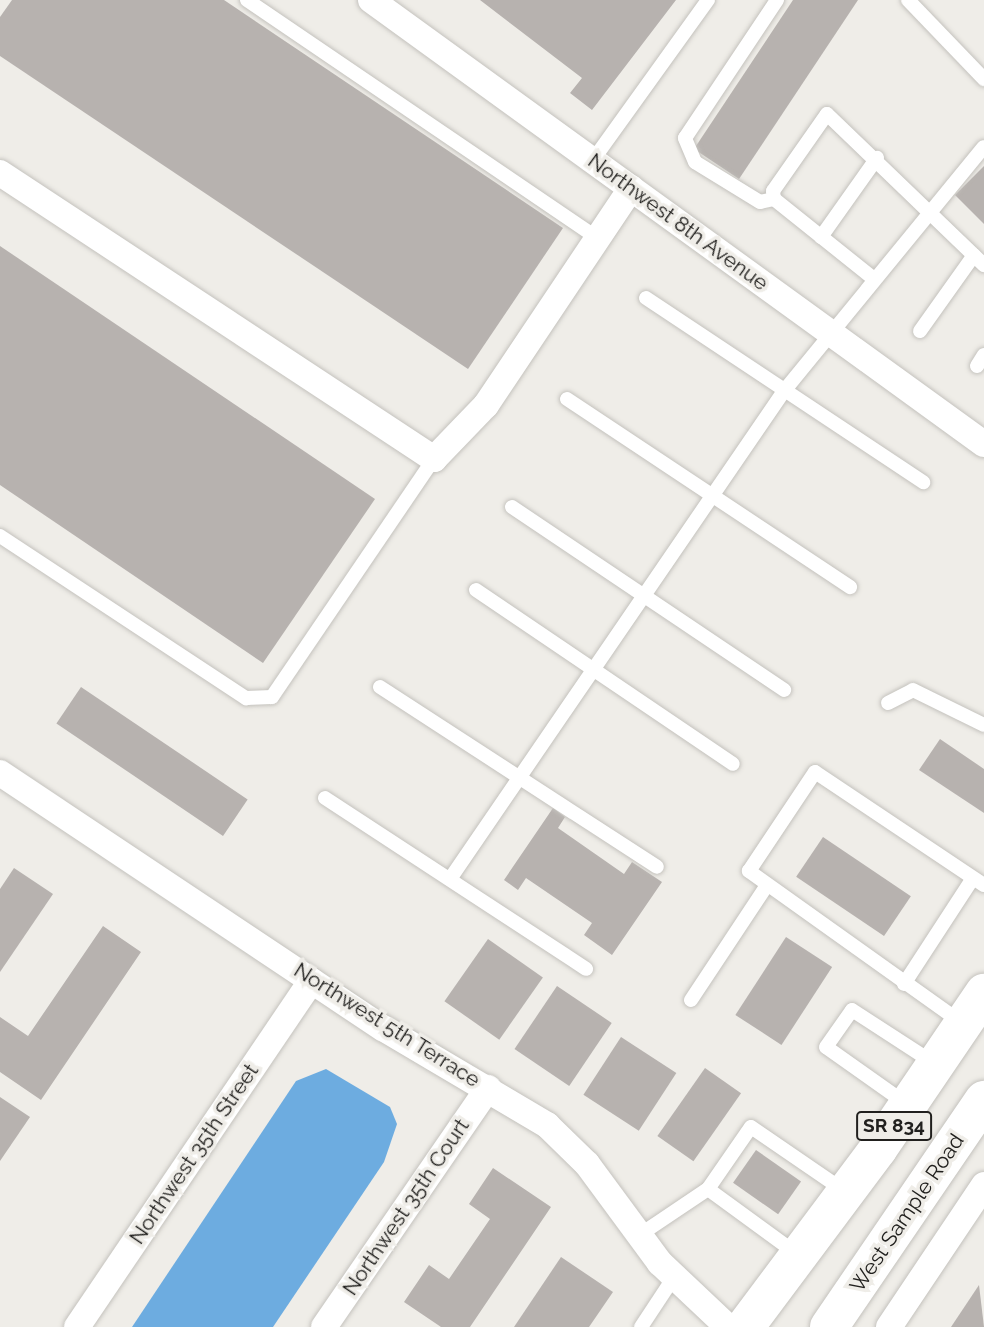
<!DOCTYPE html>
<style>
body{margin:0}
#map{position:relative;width:984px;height:1327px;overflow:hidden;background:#efede8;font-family:Raleway,sans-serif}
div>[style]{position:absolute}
.water>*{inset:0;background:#6dace0}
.building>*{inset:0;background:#b7b2af;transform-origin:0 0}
.roads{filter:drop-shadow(0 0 2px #c4c2bd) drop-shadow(0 0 2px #c4c2bd)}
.lane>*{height:14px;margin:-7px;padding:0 7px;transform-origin:7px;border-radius:7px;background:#fff}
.street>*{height:26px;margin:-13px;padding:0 13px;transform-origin:13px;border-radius:13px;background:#fff}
.primary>*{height:38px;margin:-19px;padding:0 19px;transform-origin:19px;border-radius:19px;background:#fff}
span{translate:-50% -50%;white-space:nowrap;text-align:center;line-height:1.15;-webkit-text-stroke:7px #efede8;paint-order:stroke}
.shield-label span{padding:2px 5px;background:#efede8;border:2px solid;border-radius:5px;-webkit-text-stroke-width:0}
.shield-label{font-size:19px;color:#21201e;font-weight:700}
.street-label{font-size:21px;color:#21201e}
</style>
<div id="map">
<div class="water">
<div style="clip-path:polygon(326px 1069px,390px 1107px,397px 1124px,384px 1162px,273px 1327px,132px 1327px,296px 1081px)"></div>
</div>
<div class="building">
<div style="clip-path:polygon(12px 0,224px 0,563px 228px,468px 369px,0 56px,0 17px)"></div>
<div style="clip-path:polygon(480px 0,676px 0,592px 110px,570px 93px,582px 78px)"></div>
<div style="clip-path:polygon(793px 0,858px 0,739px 179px,694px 149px)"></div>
<div style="clip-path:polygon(984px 166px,984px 224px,955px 195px)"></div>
<div style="clip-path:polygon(0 246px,375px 499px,263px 663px,0 485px)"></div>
<div style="left:81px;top:687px;width:201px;height:44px;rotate:34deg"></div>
<div style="clip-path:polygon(940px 739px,984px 769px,984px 813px,919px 770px)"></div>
<div style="clip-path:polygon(553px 808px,565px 817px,558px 828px,624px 874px,632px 862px,662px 882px,612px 955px,584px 935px,592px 923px,526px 878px,518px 890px,504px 880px)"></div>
<div style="left:823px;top:837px;width:106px;height:48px;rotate:34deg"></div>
<div style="clip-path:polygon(14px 868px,53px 894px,0 972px,0 889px)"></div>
<div style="clip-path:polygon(103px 926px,141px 952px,41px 1100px,0 1072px,0 1017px,28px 1036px)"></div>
<div style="left:786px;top:937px;width:55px;height:93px;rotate:33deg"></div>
<div style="left:488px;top:939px;width:67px;height:76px;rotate:35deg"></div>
<div style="left:557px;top:986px;width:66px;height:76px;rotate:34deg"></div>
<div style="left:621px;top:1037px;width:66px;height:69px;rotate:33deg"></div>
<div style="left:705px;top:1068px;width:44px;height:83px;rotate:35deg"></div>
<div style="clip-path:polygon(0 1097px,30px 1117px,0 1161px)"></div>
<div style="left:756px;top:1150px;width:55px;height:40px;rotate:35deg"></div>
<div style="clip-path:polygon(493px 1168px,551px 1207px,470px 1327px,441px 1327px,404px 1302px,429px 1265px,449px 1279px,490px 1219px,469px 1204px)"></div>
<div style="clip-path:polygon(561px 1257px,613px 1292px,589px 1327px,514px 1327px)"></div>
<div style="clip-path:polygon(979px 1285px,984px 1327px,951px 1327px)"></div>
</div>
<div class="roads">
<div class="lane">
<div style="left:247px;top:0;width:423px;rotate:34.2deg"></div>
<div style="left:908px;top:0;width:110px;rotate:46.1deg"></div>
<div style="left:593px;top:160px;width:197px;rotate:-54.3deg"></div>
<div style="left:774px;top:199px;width:14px;rotate:168deg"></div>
<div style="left:760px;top:202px;width:76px;rotate:-148.4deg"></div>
<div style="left:695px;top:162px;width:26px;rotate:-113deg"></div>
<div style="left:685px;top:138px;width:166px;rotate:-56.3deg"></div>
<div style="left:821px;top:237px;width:97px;rotate:-54.7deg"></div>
<div style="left:874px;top:279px;width:128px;rotate:-141.3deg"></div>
<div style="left:774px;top:199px;width:8px;rotate:-97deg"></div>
<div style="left:773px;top:191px;width:94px;rotate:-55deg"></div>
<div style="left:827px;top:114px;width:218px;rotate:43.9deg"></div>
<div style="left:646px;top:298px;width:333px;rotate:33.6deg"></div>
<div style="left:920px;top:331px;width:93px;rotate:-54.6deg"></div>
<div style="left:977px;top:366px;width:13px;rotate:-58deg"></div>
<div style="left:567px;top:399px;width:340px;rotate:33.6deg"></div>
<div style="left:512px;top:507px;width:328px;rotate:33.9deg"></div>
<div style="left:0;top:536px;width:295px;rotate:33.4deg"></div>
<div style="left:246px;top:698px;width:26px;rotate:-2deg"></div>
<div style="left:272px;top:697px;width:288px;rotate:-55.8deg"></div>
<div style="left:476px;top:590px;width:310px;rotate:34.1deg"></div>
<div style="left:380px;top:687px;width:330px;rotate:33deg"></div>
<div style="left:888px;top:703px;width:28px;rotate:-27deg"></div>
<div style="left:913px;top:690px;width:79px;rotate:26.2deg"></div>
<div style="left:325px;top:798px;width:312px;rotate:33.2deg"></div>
<div style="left:450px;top:879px;width:591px;rotate:-55.61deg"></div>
<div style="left:784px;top:391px;width:315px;rotate:-50.7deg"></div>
<div style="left:904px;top:984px;width:126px;rotate:-56.9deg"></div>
<div style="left:691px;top:1000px;width:138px;rotate:-56.5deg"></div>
<div style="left:962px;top:1023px;width:262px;rotate:-144.5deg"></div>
<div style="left:749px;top:871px;width:119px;rotate:-56.3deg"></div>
<div style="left:815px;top:772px;width:203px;rotate:33.8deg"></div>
<div style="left:908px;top:1105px;width:100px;rotate:-144.7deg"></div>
<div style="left:826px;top:1047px;width:45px;rotate:-54.9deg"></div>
<div style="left:852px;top:1010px;width:99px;rotate:33deg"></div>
<div style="left:638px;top:1236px;width:84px;rotate:-33.9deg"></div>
<div style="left:797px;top:1254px;width:110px;rotate:-143.9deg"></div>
<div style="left:708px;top:1189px;width:75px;rotate:-55.3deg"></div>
<div style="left:751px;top:1127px;width:115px;rotate:34.4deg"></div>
<div style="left:641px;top:1327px;width:60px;rotate:-56.6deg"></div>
</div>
<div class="street">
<div style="left:371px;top:0;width:757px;rotate:35.92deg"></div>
<div style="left:0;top:173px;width:520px;rotate:33.38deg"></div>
<div style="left:434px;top:459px;width:75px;rotate:-46.1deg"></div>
<div style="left:486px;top:405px;width:261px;rotate:-56.2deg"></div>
<div style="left:0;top:773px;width:460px;rotate:33.7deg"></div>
<div style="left:383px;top:1028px;width:191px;rotate:30.6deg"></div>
<div style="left:547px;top:1125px;width:56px;rotate:44.3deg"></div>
<div style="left:587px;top:1164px;width:123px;rotate:53.6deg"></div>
<div style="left:660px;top:1263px;width:93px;rotate:43.3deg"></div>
<div style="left:77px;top:1327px;width:418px;rotate:-55.9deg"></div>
<div style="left:324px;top:1327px;width:290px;rotate:-55.5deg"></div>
<div style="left:889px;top:1327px;width:171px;rotate:-56.2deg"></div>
</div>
<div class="primary">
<div style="left:745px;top:1327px;width:222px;rotate:-53.2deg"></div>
<div style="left:878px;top:1149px;width:189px;rotate:-55.8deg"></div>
<div style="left:829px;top:1327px;width:275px;rotate:-55.7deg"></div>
</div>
</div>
<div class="shield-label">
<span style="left:894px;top:1126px">SR 834</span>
</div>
<div class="street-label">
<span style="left:678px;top:222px;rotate:36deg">Northwest 8th Avenue</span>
<span style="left:387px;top:1025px;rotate:32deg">Northwest 5th Terrace</span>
<span style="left:194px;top:1154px;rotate:-56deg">Northwest 35th Street</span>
<span style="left:406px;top:1207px;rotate:-56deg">Northwest 35th Court</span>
<span style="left:907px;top:1213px;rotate:-56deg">West Sample Road</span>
</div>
</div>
